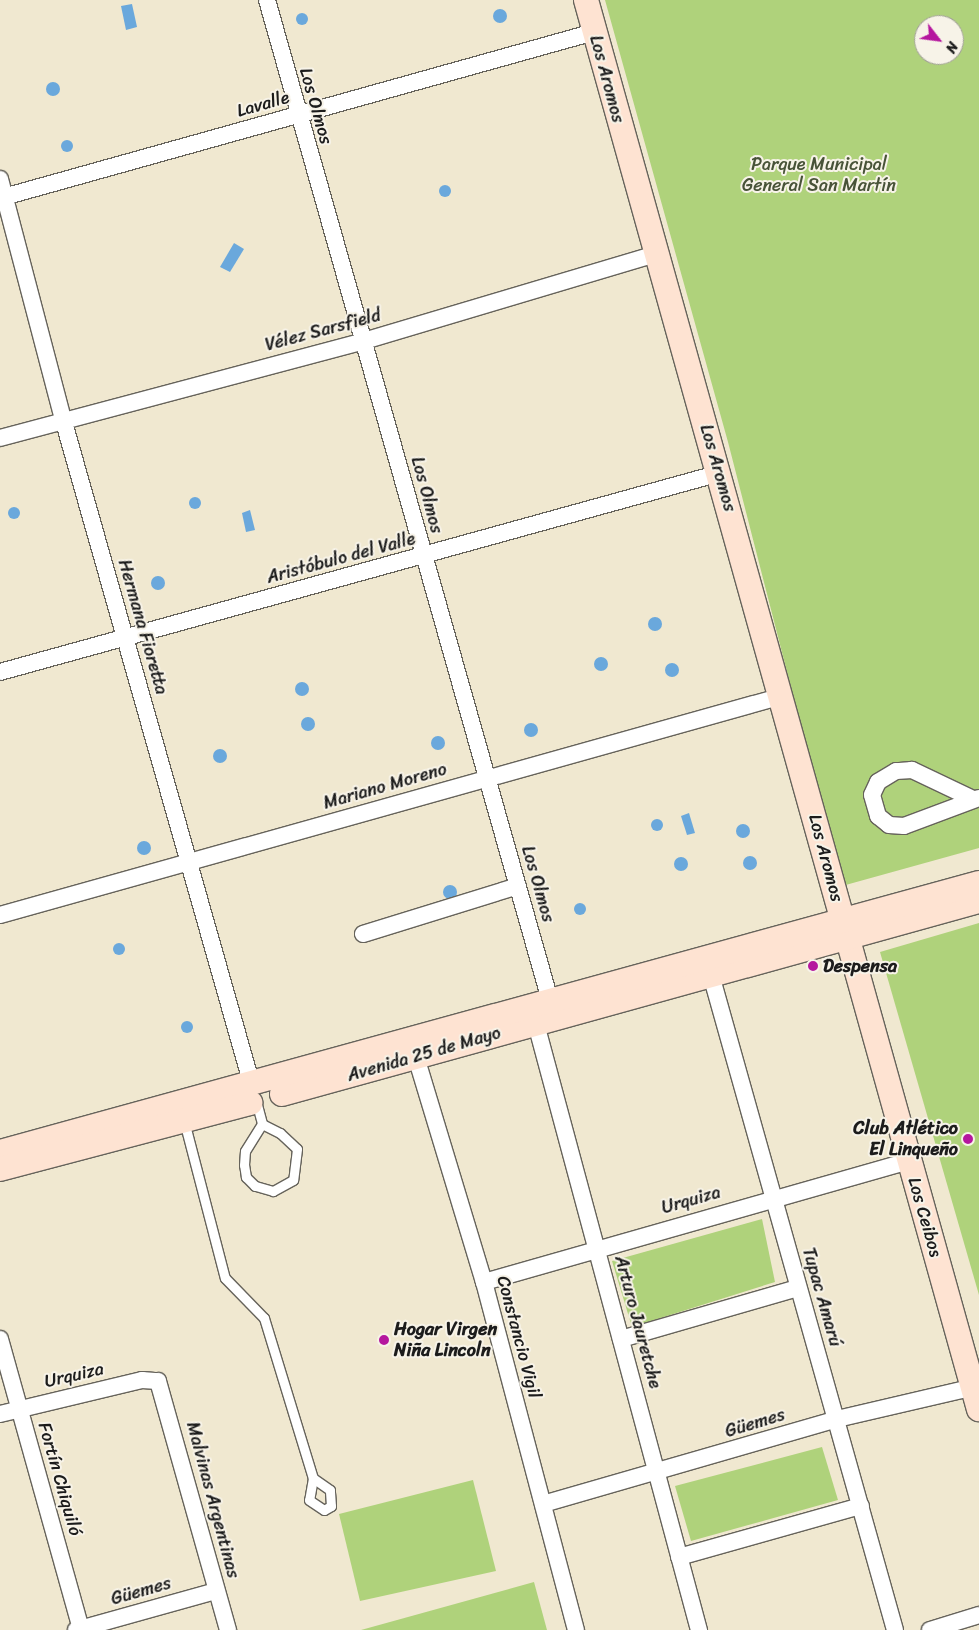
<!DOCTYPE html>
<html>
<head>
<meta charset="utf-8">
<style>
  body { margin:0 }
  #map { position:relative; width:979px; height:1630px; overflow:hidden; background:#f0e8d0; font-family:Sriracha,sans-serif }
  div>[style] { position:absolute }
  .green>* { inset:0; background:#afd27b }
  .water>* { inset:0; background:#6aa8dc }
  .round { border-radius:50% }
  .roads { filter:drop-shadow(1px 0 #66635b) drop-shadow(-1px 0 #66635b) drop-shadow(0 1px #66635b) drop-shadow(0 -1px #66635b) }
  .lane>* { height:9px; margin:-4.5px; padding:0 4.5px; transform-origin:4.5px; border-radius:4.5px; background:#fff }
  .street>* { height:16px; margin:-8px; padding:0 8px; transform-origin:8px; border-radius:8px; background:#fff }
  .secondary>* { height:24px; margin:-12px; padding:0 12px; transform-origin:12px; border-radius:12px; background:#fee3d2 }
  .dots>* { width:14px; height:14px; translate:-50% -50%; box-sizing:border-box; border:2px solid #f7f3e8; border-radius:50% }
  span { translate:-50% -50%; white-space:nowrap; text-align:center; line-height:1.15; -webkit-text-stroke:4px #f7f3e8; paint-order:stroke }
  .street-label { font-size:18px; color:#1c1c1c }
  .park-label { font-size:18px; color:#485338 }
  .poi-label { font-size:18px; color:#1c1c1c; font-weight:700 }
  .left { translate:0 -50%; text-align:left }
  .right { translate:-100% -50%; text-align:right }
  .north { position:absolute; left:914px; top:15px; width:50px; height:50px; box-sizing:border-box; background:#f7f3e8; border:1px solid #9f9d96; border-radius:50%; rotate:120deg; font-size:14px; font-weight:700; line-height:20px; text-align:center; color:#1c1c1c }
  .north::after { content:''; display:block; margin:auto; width:18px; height:22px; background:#b5179e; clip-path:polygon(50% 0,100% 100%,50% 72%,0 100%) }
</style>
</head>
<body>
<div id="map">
  <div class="green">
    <div style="clip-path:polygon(evenodd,605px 0,979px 0,979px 848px,842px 886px,728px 442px,605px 0,924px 25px,954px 25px,954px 55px,924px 55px,924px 25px)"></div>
    <div style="clip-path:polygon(979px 923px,979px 1295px,880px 952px)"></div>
    <div style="clip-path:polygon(762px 1219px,775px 1282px,632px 1327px,612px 1261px)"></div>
    <div style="clip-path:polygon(822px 1447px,838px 1500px,691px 1541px,675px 1486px)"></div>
    <div style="clip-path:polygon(473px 1480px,496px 1571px,360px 1601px,339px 1514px)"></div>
    <div style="clip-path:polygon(534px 1582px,547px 1630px,361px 1630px)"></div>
  </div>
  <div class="water">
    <div style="clip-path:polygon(132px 4px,137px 27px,126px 30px,121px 6px)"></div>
    <div class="round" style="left:493px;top:9px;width:14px;height:14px"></div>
    <div class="round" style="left:296px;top:13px;width:12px;height:12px"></div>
    <div class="round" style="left:46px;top:82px;width:14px;height:14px"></div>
    <div class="round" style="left:61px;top:140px;width:12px;height:12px"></div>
    <div class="round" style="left:439px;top:185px;width:12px;height:12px"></div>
    <div style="clip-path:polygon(234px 243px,244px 249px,230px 272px,220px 267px)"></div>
    <div class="round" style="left:189px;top:497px;width:12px;height:12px"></div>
    <div class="round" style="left:8px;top:507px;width:12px;height:12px"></div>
    <div style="clip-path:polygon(250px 510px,255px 530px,246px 532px,242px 513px)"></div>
    <div class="round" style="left:151px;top:576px;width:14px;height:14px"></div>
    <div class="round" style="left:648px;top:617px;width:14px;height:14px"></div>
    <div class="round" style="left:594px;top:657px;width:14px;height:14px"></div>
    <div class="round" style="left:665px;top:663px;width:14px;height:14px"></div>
    <div class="round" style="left:295px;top:682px;width:14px;height:14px"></div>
    <div class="round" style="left:301px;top:717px;width:14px;height:14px"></div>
    <div class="round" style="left:524px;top:723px;width:14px;height:14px"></div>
    <div class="round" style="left:431px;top:736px;width:14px;height:14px"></div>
    <div class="round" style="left:213px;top:749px;width:14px;height:14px"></div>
    <div style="clip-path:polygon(689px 813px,695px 833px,687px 835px,681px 816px)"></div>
    <div class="round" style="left:651px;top:819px;width:12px;height:12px"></div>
    <div class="round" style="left:736px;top:824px;width:14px;height:14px"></div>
    <div class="round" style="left:137px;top:841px;width:14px;height:14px"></div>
    <div class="round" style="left:743px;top:856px;width:14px;height:14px"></div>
    <div class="round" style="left:674px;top:857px;width:14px;height:14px"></div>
    <div class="round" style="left:443px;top:885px;width:14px;height:14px"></div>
    <div class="round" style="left:574px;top:903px;width:12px;height:12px"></div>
    <div class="round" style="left:113px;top:943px;width:12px;height:12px"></div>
    <div class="round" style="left:181px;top:1021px;width:12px;height:12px"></div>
  </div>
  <div class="roads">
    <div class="lane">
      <div style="left:256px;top:1101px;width:24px;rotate:75deg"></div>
      <div style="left:262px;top:1124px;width:20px;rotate:27deg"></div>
      <div style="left:280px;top:1133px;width:23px;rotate:43deg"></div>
      <div style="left:297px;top:1149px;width:31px;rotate:97deg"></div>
      <div style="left:293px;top:1180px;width:23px;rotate:151deg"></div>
      <div style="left:273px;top:1191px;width:19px;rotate:-164deg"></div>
      <div style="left:255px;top:1186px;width:13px;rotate:-135deg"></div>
      <div style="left:246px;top:1177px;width:12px;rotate:-99deg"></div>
      <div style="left:244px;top:1165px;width:14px;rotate:-86deg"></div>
      <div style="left:245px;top:1151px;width:32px;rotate:-58deg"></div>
      <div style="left:184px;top:1121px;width:162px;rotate:75.4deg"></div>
      <div style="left:225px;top:1278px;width:56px;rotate:45.7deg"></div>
      <div style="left:264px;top:1318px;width:167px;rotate:73deg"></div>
      <div style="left:313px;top:1478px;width:22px;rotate:100deg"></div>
      <div style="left:309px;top:1500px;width:18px;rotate:34deg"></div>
      <div style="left:324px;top:1510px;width:8px;rotate:-30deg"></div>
      <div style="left:331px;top:1506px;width:16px;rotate:-94deg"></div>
      <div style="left:330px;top:1490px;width:21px;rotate:-145deg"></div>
    </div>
    <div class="street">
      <div style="left:267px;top:0;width:1039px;rotate:74.2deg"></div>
      <div style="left:0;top:179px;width:248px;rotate:75.3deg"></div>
      <div style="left:63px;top:419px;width:692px;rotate:74.16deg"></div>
      <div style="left:0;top:198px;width:617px;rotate:-15.61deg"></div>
      <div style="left:0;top:438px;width:377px;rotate:-14.9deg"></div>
      <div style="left:364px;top:341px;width:304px;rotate:-16.6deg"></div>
      <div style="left:0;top:672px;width:747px;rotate:-15.45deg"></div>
      <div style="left:973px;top:799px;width:68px;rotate:-154.6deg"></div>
      <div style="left:912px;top:770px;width:16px;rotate:176deg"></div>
      <div style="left:896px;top:771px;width:21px;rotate:149deg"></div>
      <div style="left:878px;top:782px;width:14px;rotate:115deg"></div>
      <div style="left:872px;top:795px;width:22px;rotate:74deg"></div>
      <div style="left:878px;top:816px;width:14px;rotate:39deg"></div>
      <div style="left:889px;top:825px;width:15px;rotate:4deg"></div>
      <div style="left:904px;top:826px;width:80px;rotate:-20.5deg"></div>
      <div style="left:0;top:915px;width:812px;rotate:-15.64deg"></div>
      <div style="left:363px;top:934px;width:162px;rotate:-17.2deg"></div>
      <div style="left:711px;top:975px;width:680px;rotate:74.31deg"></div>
      <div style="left:536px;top:1024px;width:628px;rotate:74.95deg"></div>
      <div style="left:416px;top:1057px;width:235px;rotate:73.2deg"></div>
      <div style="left:484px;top:1282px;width:360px;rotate:75.2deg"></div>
      <div style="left:484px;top:1282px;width:442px;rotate:-15.9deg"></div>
      <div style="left:0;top:1339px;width:302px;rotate:74.4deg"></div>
      <div style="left:621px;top:1339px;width:184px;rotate:-16.1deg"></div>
      <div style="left:0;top:1414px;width:146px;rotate:-13.5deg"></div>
      <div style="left:142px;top:1380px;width:16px;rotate:4deg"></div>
      <div style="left:158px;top:1381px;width:259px;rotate:74.3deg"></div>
      <div style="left:543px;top:1504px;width:306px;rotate:-16.1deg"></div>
      <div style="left:837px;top:1419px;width:146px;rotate:-13.1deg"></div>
      <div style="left:679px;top:1557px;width:189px;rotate:-15.7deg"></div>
      <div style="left:76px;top:1630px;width:145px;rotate:-15.6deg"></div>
      <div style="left:930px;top:1630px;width:51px;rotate:-17deg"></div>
    </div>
    <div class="secondary">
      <div style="left:586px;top:0;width:1463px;rotate:74.42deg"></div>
      <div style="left:282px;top:1094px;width:723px;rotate:-15.48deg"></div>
      <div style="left:0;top:1152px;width:1015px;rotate:-15.36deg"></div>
      <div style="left:0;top:1169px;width:259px;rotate:-14.8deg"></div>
    </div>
  </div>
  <div class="dots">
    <div style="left:813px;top:966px;background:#b5179e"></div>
    <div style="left:968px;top:1139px;background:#b5179e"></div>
    <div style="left:384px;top:1340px;background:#b5179e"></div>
  </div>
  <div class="street-label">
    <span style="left:607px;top:79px;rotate:75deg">Los Aromos</span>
    <span style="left:263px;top:104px;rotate:-16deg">Lavalle</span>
    <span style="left:316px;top:106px;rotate:74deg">Los Olmos</span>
    <span style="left:323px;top:330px;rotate:-15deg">Vélez Sarsfield</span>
    <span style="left:718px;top:468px;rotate:74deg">Los Aromos</span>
    <span style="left:427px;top:495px;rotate:75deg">Los Olmos</span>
    <span style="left:341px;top:558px;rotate:-15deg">Aristóbulo del Valle</span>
    <span style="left:143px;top:627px;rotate:74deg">Hermana Fioretta</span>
    <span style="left:385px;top:786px;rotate:-16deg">Mariano Moreno</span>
    <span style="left:826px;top:858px;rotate:75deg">Los Aromos</span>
    <span style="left:538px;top:884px;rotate:74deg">Los Olmos</span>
    <span style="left:424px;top:1054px;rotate:-16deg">Avenida 25 de Mayo</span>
    <span style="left:691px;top:1200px;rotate:-16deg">Urquiza</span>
    <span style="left:925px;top:1217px;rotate:74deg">Los Ceibos</span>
    <span style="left:822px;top:1297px;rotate:74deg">Tupac Amarú</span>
    <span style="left:638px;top:1322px;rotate:75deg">Arturo Jauretche</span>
    <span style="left:519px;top:1337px;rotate:75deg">Constancio Vigil</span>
    <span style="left:74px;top:1375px;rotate:-13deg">Urquiza</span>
    <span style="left:755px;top:1423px;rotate:-17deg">Güemes</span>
    <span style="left:60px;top:1479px;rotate:74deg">Fortín Chiquiló</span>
    <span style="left:213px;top:1500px;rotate:75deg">Malvinas Argentinas</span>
    <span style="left:141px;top:1591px;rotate:-16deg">Güemes</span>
  </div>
  <div class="park-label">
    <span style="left:819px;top:175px">Parque Municipal<br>General San Martín</span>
  </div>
  <div class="poi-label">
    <span class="left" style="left:823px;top:966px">Despensa</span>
    <span class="right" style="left:958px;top:1139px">Club Atlético<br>El Linqueño</span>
    <span class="left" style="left:394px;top:1340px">Hogar Virgen<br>Niña Lincoln</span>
  </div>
  <div class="north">N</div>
</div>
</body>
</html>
